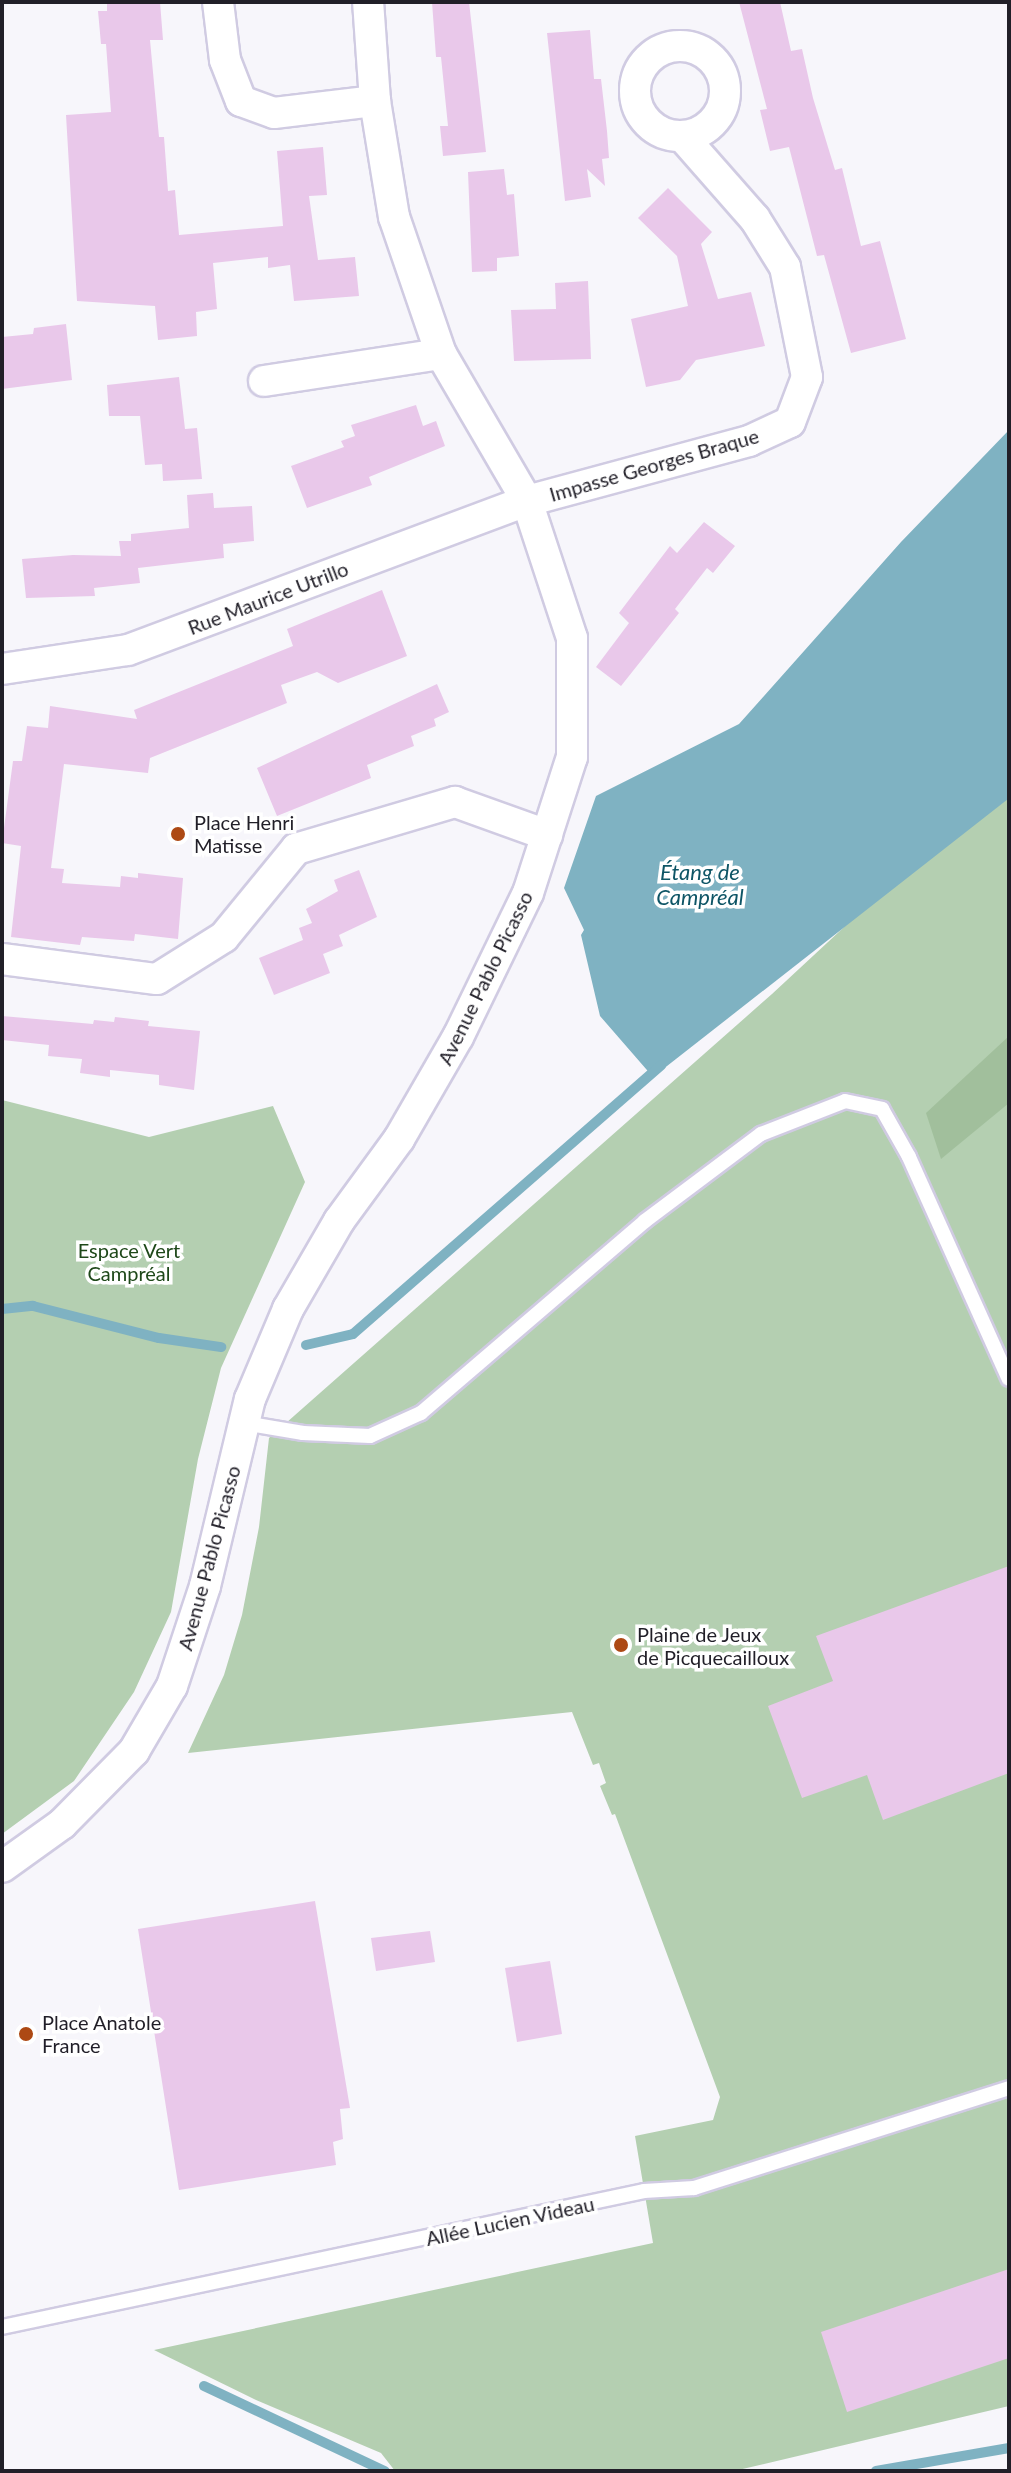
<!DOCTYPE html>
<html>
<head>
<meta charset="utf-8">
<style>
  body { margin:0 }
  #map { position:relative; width:1011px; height:2473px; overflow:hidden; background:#f7f6fb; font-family:Lato,sans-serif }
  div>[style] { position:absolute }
  .green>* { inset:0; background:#b4cfb1 }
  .forest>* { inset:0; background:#a1bf9c }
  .water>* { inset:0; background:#7fb2c2 }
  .stream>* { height:10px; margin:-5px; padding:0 5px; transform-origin:5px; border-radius:5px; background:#7fb2c2 }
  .building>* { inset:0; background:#e9c8ea }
  .roads { filter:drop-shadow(2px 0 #d0cbe2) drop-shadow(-2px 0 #d0cbe2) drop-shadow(0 2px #d0cbe2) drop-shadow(0 -2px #d0cbe2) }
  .service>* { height:14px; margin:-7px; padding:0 7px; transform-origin:7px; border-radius:7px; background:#fff }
  .minor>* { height:30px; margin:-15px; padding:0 15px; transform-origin:15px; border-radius:15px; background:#fff }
  .minor>.ring { margin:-15px; padding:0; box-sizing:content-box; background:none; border:30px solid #fff; border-radius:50% }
  .dots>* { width:22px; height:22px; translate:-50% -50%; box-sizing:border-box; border:4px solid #fff; border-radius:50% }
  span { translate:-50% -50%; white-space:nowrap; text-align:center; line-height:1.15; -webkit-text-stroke:7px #fff; paint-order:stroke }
  .street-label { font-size:20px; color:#211f28 }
  .poi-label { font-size:20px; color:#211f28 }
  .left { translate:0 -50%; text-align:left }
  .park-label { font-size:20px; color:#1e4819 }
  .water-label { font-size:22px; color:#0e5566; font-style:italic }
  .frame { position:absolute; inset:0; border:4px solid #211f28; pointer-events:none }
</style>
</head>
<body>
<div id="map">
  <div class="green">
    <div style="clip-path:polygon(1009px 774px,1009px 2406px,734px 2471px,395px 2471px,381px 2453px,256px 2400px,154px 2350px,653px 2243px,635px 2136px,713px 2120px,720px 2097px,615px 1814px,612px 1815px,600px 1786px,606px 1783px,599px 1763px,593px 1765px,572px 1712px,188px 1753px,224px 1675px,242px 1615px,259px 1527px,269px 1438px,772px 994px)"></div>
    <div style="clip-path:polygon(2px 1100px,149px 1137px,273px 1106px,305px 1182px,221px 1368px,198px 1459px,171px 1612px,134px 1692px,74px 1781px,2px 1834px)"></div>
  </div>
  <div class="forest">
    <div style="clip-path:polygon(1009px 1036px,1009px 1103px,941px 1159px,926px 1113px)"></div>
  </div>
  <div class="water">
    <div style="clip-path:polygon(1009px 430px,1008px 799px,653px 1077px,600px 1016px,581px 935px,584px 930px,564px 888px,596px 796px,739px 724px,901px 542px)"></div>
  </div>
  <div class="stream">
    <div style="left:2px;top:1309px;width:31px;rotate:-6deg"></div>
    <div style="left:33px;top:1306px;width:130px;rotate:14.3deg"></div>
    <div style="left:159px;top:1338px;width:63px;rotate:8.3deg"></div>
    <div style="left:306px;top:1345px;width:48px;rotate:-13.2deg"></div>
    <div style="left:353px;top:1334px;width:409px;rotate:-41.1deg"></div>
    <div style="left:204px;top:2386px;width:200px;rotate:25.2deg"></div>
    <div style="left:876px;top:2471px;width:135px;rotate:-9.8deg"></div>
  </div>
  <div class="building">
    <div style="clip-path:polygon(107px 2px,160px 2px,163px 40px,150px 40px,159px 137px,164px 137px,168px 191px,175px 190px,179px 235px,283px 226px,277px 151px,323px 147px,327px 195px,309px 196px,318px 260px,355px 257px,359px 296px,294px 301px,290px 265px,268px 268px,268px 257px,213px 263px,217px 309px,196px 312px,197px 336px,158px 340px,155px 306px,77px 301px,66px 115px,111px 112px,106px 44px,101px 44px,98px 11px,107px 11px)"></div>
    <div style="clip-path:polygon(432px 2px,469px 2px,486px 152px,443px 156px,440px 126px,448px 126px,441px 57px,436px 57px)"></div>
    <div style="clip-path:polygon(739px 2px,780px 2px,791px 51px,802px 49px,813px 98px,835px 170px,842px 168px,861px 246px,880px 241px,906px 339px,851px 353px,824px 255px,817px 256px,789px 147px,770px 151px,760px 110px,767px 109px)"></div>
    <div style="clip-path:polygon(590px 30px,594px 79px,601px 79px,607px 131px,609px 158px,602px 159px,605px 186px,587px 169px,591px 197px,565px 201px,547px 33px)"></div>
    <div style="clip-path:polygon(504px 169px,507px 195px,514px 194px,519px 256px,497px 258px,497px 271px,472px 272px,468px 172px)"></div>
    <div style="clip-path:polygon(668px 188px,712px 232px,701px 244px,718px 299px,751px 292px,765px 346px,696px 360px,680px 380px,646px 387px,631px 319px,688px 306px,677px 256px,638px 218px)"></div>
    <div style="clip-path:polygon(588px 281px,591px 359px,514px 361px,511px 310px,556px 309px,555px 283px)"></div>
    <div style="clip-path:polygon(66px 324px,72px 380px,2px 389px,2px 337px,33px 334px,34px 328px)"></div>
    <div style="clip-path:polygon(179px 377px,185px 429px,197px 428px,202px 479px,163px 481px,162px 464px,145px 465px,140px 416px,109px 416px,107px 385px)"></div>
    <div style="clip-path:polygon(416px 405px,423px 426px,436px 421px,445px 446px,369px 477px,372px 485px,307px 508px,291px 466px,344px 447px,341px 441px,355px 436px,351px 425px)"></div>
    <div style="clip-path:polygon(213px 493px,214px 508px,252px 506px,254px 541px,223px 544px,224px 558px,138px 568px,140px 583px,94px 588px,95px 596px,26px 598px,22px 559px,73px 555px,121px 556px,119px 541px,131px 541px,131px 534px,189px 528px,187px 495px)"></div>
    <div style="clip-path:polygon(704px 522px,735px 546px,713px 573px,707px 568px,675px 609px,679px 613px,621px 686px,596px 667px,629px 623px,619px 613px,670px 546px,677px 553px)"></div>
    <div style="clip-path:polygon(382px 590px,407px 656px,338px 683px,317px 672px,281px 685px,287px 703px,150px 758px,148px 773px,64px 764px,51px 868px,64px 869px,62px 883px,120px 887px,121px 876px,138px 878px,138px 873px,183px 878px,178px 939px,135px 934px,134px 941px,82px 937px,80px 945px,11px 937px,21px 846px,2px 843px,13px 761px,22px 761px,27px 726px,48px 728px,50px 706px,137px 719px,134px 710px,293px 646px,287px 629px)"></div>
    <div style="clip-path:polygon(437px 684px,449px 712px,434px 719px,436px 726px,411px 736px,414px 746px,367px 765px,371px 778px,277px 816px,257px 768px)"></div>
    <div style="clip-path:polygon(359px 870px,377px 917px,339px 935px,343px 946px,323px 954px,330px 973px,274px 995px,259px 958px,303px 940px,299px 928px,312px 923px,306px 909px,338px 891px,334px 880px)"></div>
    <div style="clip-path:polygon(2px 1016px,93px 1024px,94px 1020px,114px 1022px,115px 1017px,149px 1021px,148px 1026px,200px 1031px,194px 1090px,159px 1085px,159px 1075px,110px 1070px,110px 1077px,80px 1073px,82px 1059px,48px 1056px,49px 1045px,2px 1040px)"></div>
    <div style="clip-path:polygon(1009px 1566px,1009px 1773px,883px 1820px,867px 1775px,802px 1798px,768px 1706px,833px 1681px,816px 1636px)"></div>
    <div style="clip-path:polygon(315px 1901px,350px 2108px,340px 2109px,343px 2139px,333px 2142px,336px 2165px,179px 2190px,138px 1929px)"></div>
    <div style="clip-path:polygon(430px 1931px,435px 1962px,376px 1971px,371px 1938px)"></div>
    <div style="clip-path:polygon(550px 1961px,562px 2034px,517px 2042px,505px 1968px)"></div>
    <div style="clip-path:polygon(1009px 2269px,1009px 2358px,847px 2412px,821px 2332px)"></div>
  </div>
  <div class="roads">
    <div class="service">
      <div style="left:244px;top:1423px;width:60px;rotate:9.6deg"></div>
      <div style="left:303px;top:1433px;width:67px;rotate:2.6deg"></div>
      <div style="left:370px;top:1436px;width:56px;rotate:-24.3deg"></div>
      <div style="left:421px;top:1413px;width:295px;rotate:-40.6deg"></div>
      <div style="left:645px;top:1221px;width:145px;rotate:-36.9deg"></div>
      <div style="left:761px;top:1134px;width:90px;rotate:-21.4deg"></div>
      <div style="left:845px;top:1101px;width:38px;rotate:12deg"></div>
      <div style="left:882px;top:1109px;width:55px;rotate:60.6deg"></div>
      <div style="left:909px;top:1157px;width:243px;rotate:65.8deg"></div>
      <div style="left:2px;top:2327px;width:656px;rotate:-11.96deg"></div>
      <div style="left:644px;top:2191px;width:50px;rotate:-3.4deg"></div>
      <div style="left:694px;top:2188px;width:330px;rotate:-17.6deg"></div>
    </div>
    <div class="minor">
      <div style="left:218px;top:2px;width:58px;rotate:83.1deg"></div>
      <div style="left:225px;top:60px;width:44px;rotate:68.7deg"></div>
      <div style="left:241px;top:101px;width:35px;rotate:20deg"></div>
      <div style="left:274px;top:113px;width:102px;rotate:-6.8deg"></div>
      <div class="ring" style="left:635px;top:46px;width:60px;height:60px"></div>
      <div style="left:264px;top:381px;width:179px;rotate:-8.7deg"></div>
      <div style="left:2px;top:669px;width:127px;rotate:-8.6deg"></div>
      <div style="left:128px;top:650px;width:426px;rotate:-20.5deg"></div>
      <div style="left:527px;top:501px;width:230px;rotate:-15.1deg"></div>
      <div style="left:749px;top:441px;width:45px;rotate:-24.9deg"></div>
      <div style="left:790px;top:422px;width:48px;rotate:-69.3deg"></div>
      <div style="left:807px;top:377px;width:112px;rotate:-101.3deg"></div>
      <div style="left:785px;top:267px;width:57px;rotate:-122deg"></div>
      <div style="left:755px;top:219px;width:109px;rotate:-131.3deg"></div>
      <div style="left:2px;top:959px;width:156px;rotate:7.4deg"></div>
      <div style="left:157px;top:979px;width:79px;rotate:-32.1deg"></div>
      <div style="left:224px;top:937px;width:114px;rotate:-50.7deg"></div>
      <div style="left:296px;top:849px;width:166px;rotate:-16.5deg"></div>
      <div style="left:455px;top:802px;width:98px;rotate:19.7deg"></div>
      <div style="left:2px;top:1867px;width:74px;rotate:-35.6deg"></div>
      <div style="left:62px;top:1824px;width:103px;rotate:-45.4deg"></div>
      <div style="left:134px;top:1751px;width:75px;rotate:-59.7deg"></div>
      <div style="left:172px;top:1686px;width:105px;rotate:-71.7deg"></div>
      <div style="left:205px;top:1586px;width:192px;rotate:-76.5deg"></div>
      <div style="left:250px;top:1399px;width:98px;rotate:-67.1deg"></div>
      <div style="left:288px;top:1309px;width:102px;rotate:-59.9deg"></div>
      <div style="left:339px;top:1221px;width:102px;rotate:-53.8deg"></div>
      <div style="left:399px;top:1139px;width:118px;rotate:-60deg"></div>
      <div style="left:458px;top:1037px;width:160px;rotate:-64.1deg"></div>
      <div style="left:528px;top:893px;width:143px;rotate:-72.1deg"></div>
      <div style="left:572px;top:757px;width:119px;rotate:-90deg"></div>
      <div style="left:572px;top:638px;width:144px;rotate:-108.2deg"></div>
      <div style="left:527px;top:501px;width:170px;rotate:-120.3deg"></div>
      <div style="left:441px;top:354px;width:145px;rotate:-108.9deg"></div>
      <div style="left:394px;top:217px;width:118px;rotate:-99.3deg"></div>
      <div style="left:375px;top:101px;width:99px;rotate:-94deg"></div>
    </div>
  </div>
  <div class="dots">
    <div style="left:178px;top:834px;background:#ad4914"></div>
    <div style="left:621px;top:1645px;background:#ad4914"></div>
    <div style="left:26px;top:2034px;background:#ad4914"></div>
  </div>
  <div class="street-label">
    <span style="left:654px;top:465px;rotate:-16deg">Impasse Georges Braque</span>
    <span style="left:268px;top:598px;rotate:-21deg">Rue Maurice Utrillo</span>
    <span style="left:485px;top:978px;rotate:-64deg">Avenue Pablo Picasso</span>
    <span style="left:209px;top:1558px;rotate:-75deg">Avenue Pablo Picasso</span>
    <span style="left:510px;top:2221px;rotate:-12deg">Allée Lucien Videau</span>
  </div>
  <div class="poi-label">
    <span class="left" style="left:194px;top:834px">Place Henri<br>Matisse</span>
    <span class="left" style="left:637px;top:1646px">Plaine de Jeux<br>de Picquecailloux</span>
    <span class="left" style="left:42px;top:2034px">Place Anatole<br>France</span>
  </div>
  <div class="park-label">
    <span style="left:129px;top:1262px">Espace Vert<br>Campréal</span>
  </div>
  <div class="water-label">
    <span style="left:700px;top:884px">Étang de<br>Campréal</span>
  </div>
  <div class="frame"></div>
</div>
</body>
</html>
